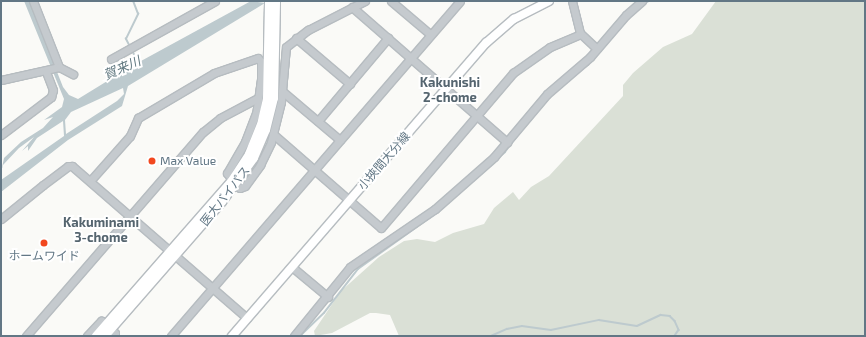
<!DOCTYPE html>
<html>
<head>
<meta charset="utf-8">
<style>
  body { margin:0 }
  #map { position:relative; width:866px; height:337px; overflow:hidden; background:#fafaf7; font-family:"Exo 2","Noto Sans JP",sans-serif }
  div>[style] { position:absolute }
  .green>* { inset:0; background:#dae0d6 }
  .water>* { inset:0; background:#bdcace }
  .stream>* { height:1.5px; margin:-0.75px; padding:0 0.75px; transform-origin:0.75px; border-radius:0.75px; background:#bdcace }
  .roads { filter:drop-shadow(1px 0 #b6bcc0) drop-shadow(-1px 0 #b6bcc0) drop-shadow(0 1px #b6bcc0) drop-shadow(0 -1px #b6bcc0) }
  .minor>* { height:7px; margin:-3.5px; padding:0 3.5px; transform-origin:3.5px; border-radius:3.5px; background:#c5cace }
  .major>* { height:8px; margin:-4px; padding:0 4px; transform-origin:4px; border-radius:4px; background:#fff }
  .dots>* { width:11px; height:11px; translate:-50% -50%; box-sizing:border-box; border:2px solid #fff; border-radius:50% }
  span { translate:-50% -50%; white-space:nowrap; text-align:center; line-height:1.15; -webkit-text-stroke:4px #fff; paint-order:stroke }
  .poi-label { font-size:12px; color:#627785 }
  .left { translate:0 -50%; text-align:left }
  .street-label { font-size:12px; color:#627785 }
  .water-label { font-size:13px; color:#5e767e; font-style:italic }
  .neighbourhood-label { font-size:13px; color:#55656f; font-weight:700 }
  .frame { position:absolute; inset:0; border:2px solid #627785; pointer-events:none }
</style>
</head>
<body>
<div id="map">
  <div class="green">
    <div style="clip-path:polygon(716px 1px,865px 1px,865px 336px,399px 336px,390px 315px,376px 313px,370px 313px,332px 333px,315px 336px,314px 331px,341px 291px,379px 257px,404px 241px,417px 239px,435px 242px,453px 233px,484px 224px,494px 208px,513px 192px,519px 200px,531px 187px,549px 176px,623px 96px,623px 85px,633px 73px,663px 47px,692px 34px)"></div>
  </div>
  <div class="water">
    <div style="clip-path:polygon(evenodd,24px 1px,29px 1px,63px 87px,69px 95px,78px 99px,135px 64px,137px 58px,141px 61px,251px 1px,265px 3px,128px 86px,122px 106px,68px 140px,1px 192px,1px 180px,64px 136px,63px 121px,37px 138px,28px 151px,28px 146px,22px 151px,34px 137px,19px 148px,3px 165px,1px 172px,4px 158px,21px 142px,43px 128px,53px 117px,44px 120px,62px 107px,64px 99px,24px 1px,123px 88px,124px 94px,117px 101px,66px 134px,65px 120px,71px 112px,123px 88px)"></div>
  </div>
  <div class="stream">
    <div style="left:640px;top:7px;width:11px;rotate:-34deg"></div>
    <div style="left:130px;top:47px;width:9px;rotate:-117deg"></div>
    <div style="left:126px;top:39px;width:28px;rotate:-64deg"></div>
    <div style="left:138px;top:14px;width:14px;rotate:-111deg"></div>
    <div style="left:132px;top:50px;width:10px;rotate:61deg"></div>
    <div style="left:577px;top:73px;width:14px;rotate:-36deg"></div>
    <div style="left:588px;top:65px;width:65px;rotate:-49.4deg"></div>
    <div style="left:485px;top:169px;width:26px;rotate:-40deg"></div>
    <div style="left:505px;top:152px;width:36px;rotate:-53deg"></div>
    <div style="left:300px;top:336px;width:33px;rotate:-44deg"></div>
    <div style="left:324px;top:313px;width:56px;rotate:-52.3deg"></div>
    <div style="left:358px;top:269px;width:95px;rotate:-35.5deg"></div>
    <div style="left:435px;top:214px;width:30px;rotate:-42deg"></div>
    <div style="left:491px;top:336px;width:17px;rotate:-24deg"></div>
    <div style="left:507px;top:329px;width:15px;rotate:-11deg"></div>
    <div style="left:522px;top:326px;width:29px;rotate:8deg"></div>
    <div style="left:551px;top:330px;width:49px;rotate:-11.8deg"></div>
    <div style="left:599px;top:320px;width:38px;rotate:9deg"></div>
    <div style="left:637px;top:326px;width:26px;rotate:-25deg"></div>
    <div style="left:661px;top:315px;width:9px;rotate:6deg"></div>
    <div style="left:670px;top:316px;width:7px;rotate:45deg"></div>
    <div style="left:675px;top:321px;width:10px;rotate:66deg"></div>
    <div style="left:679px;top:330px;width:7px;rotate:124deg"></div>
  </div>
  <div class="roads">
    <div class="minor">
      <div style="left:33px;top:1px;width:71px;rotate:68.5deg"></div>
      <div style="left:391px;top:1px;width:52px;rotate:40.4deg"></div>
      <div style="left:572px;top:1px;width:33px;rotate:76deg"></div>
      <div style="left:580px;top:33px;width:23px;rotate:43deg"></div>
      <div style="left:352px;top:7px;width:206px;rotate:41.1deg"></div>
      <div style="left:296px;top:38px;width:71px;rotate:40.4deg"></div>
      <div style="left:111px;top:59px;width:119px;rotate:-29.1deg"></div>
      <div style="left:1px;top:80px;width:59px;rotate:-12.6deg"></div>
      <div style="left:59px;top:67px;width:16px;rotate:27deg"></div>
      <div style="left:282px;top:91px;width:76px;rotate:40.2deg"></div>
      <div style="left:318px;top:121px;width:109px;rotate:-49.9deg"></div>
      <div style="left:273px;top:134px;width:143px;rotate:41deg"></div>
      <div style="left:381px;top:228px;width:204px;rotate:-49.6deg"></div>
      <div style="left:513px;top:73px;width:45px;rotate:-35.1deg"></div>
      <div style="left:550px;top:47px;width:33px;rotate:-23deg"></div>
      <div style="left:1px;top:135px;width:63px;rotate:-37.2deg"></div>
      <div style="left:51px;top:97px;width:7px;rotate:-74deg"></div>
      <div style="left:53px;top:90px;width:19px;rotate:-111deg"></div>
      <div style="left:90px;top:181px;width:60px;rotate:-48.4deg"></div>
      <div style="left:130px;top:136px;width:20px;rotate:-66deg"></div>
      <div style="left:138px;top:118px;width:88px;rotate:-30.6deg"></div>
      <div style="left:214px;top:73px;width:46px;rotate:-18.8deg"></div>
      <div style="left:258px;top:58px;width:5px;rotate:53deg"></div>
      <div style="left:261px;top:62px;width:17px;rotate:90deg"></div>
      <div style="left:261px;top:79px;width:34px;rotate:98deg"></div>
      <div style="left:256px;top:113px;width:31px;rotate:111deg"></div>
      <div style="left:245px;top:142px;width:36px;rotate:120deg"></div>
      <div style="left:227px;top:173px;width:9px;rotate:54deg"></div>
      <div style="left:236px;top:186px;width:4px;rotate:27deg"></div>
      <div style="left:240px;top:188px;width:5px;rotate:-22deg"></div>
      <div style="left:245px;top:186px;width:26px;rotate:-54deg"></div>
      <div style="left:260px;top:165px;width:25px;rotate:-64deg"></div>
      <div style="left:271px;top:142px;width:41px;rotate:-76deg"></div>
      <div style="left:281px;top:102px;width:55px;rotate:-84.8deg"></div>
      <div style="left:286px;top:47px;width:28px;rotate:-38deg"></div>
      <div style="left:308px;top:30px;width:64px;rotate:-27deg"></div>
      <div style="left:1px;top:219px;width:54px;rotate:-39deg"></div>
      <div style="left:43px;top:185px;width:31px;rotate:-37deg"></div>
      <div style="left:68px;top:166px;width:4px"></div>
      <div style="left:72px;top:166px;width:232px;rotate:41deg"></div>
      <div style="left:292px;top:267px;width:47px;rotate:39.8deg"></div>
      <div style="left:26px;top:336px;width:270px;rotate:-49.1deg"></div>
      <div style="left:203px;top:132px;width:22px;rotate:-39deg"></div>
      <div style="left:220px;top:118px;width:43px;rotate:-27.8deg"></div>
      <div style="left:87px;top:336px;width:21px;rotate:-47deg"></div>
      <div style="left:101px;top:321px;width:18px;rotate:41deg"></div>
      <div style="left:115px;top:333px;width:3px;rotate:90deg"></div>
      <div style="left:171px;top:336px;width:442px;rotate:-49.2deg"></div>
      <div style="left:294px;top:336px;width:89px;rotate:-50.9deg"></div>
      <div style="left:350px;top:267px;width:103px;rotate:-34.3deg"></div>
      <div style="left:435px;top:209px;width:79px;rotate:-41.4deg"></div>
      <div style="left:494px;top:157px;width:82px;rotate:-49.9deg"></div>
      <div style="left:547px;top:94px;width:57px;rotate:-40.7deg"></div>
      <div style="left:590px;top:57px;width:55px;rotate:-49.4deg"></div>
      <div style="left:626px;top:15px;width:21px;rotate:-41deg"></div>
    </div>
    <div class="major">
      <div style="left:96px;top:336px;width:205px;rotate:-48.8deg"></div>
      <div style="left:231px;top:182px;width:33px;rotate:-57deg"></div>
      <div style="left:249px;top:154px;width:31px;rotate:-68deg"></div>
      <div style="left:261px;top:125px;width:28px;rotate:-77deg"></div>
      <div style="left:267px;top:98px;width:97px;rotate:-88.8deg"></div>
      <div style="left:105px;top:336px;width:178px;rotate:-48.9deg"></div>
      <div style="left:222px;top:202px;width:54px;rotate:-54deg"></div>
      <div style="left:254px;top:158px;width:30px;rotate:-67deg"></div>
      <div style="left:266px;top:130px;width:33px;rotate:-76deg"></div>
      <div style="left:274px;top:98px;width:97px;rotate:-88.8deg"></div>
      <div style="left:232px;top:336px;width:388px;rotate:-49.1deg"></div>
      <div style="left:486px;top:43px;width:37px;rotate:-41deg"></div>
      <div style="left:514px;top:19px;width:39px;rotate:-27deg"></div>
    </div>
  </div>
  <div class="dots">
    <div style="left:152px;top:161px;background:#f2481f"></div>
    <div style="left:44px;top:243px;background:#f2481f"></div>
  </div>
  <div class="poi-label">
    <span class="left" style="left:160px;top:161px">Max Value</span>
    <span style="left:44px;top:256px">ホームワイド</span>
  </div>
  <div class="street-label">
    <span style="left:384px;top:161px;rotate:-49deg">小挾間大分線</span>
    <span style="left:225px;top:196px;rotate:-52deg">医大バイパス</span>
  </div>
  <div class="water-label">
    <span style="left:122px;top:68px;rotate:-24deg">賀来川</span>
  </div>
  <div class="neighbourhood-label">
    <span style="left:450px;top:90px">Kakunishi<br>2-chome</span>
    <span style="left:101px;top:230px">Kakuminami<br>3-chome</span>
  </div>
  <div class="frame"></div>
</div>
</body>
</html>
